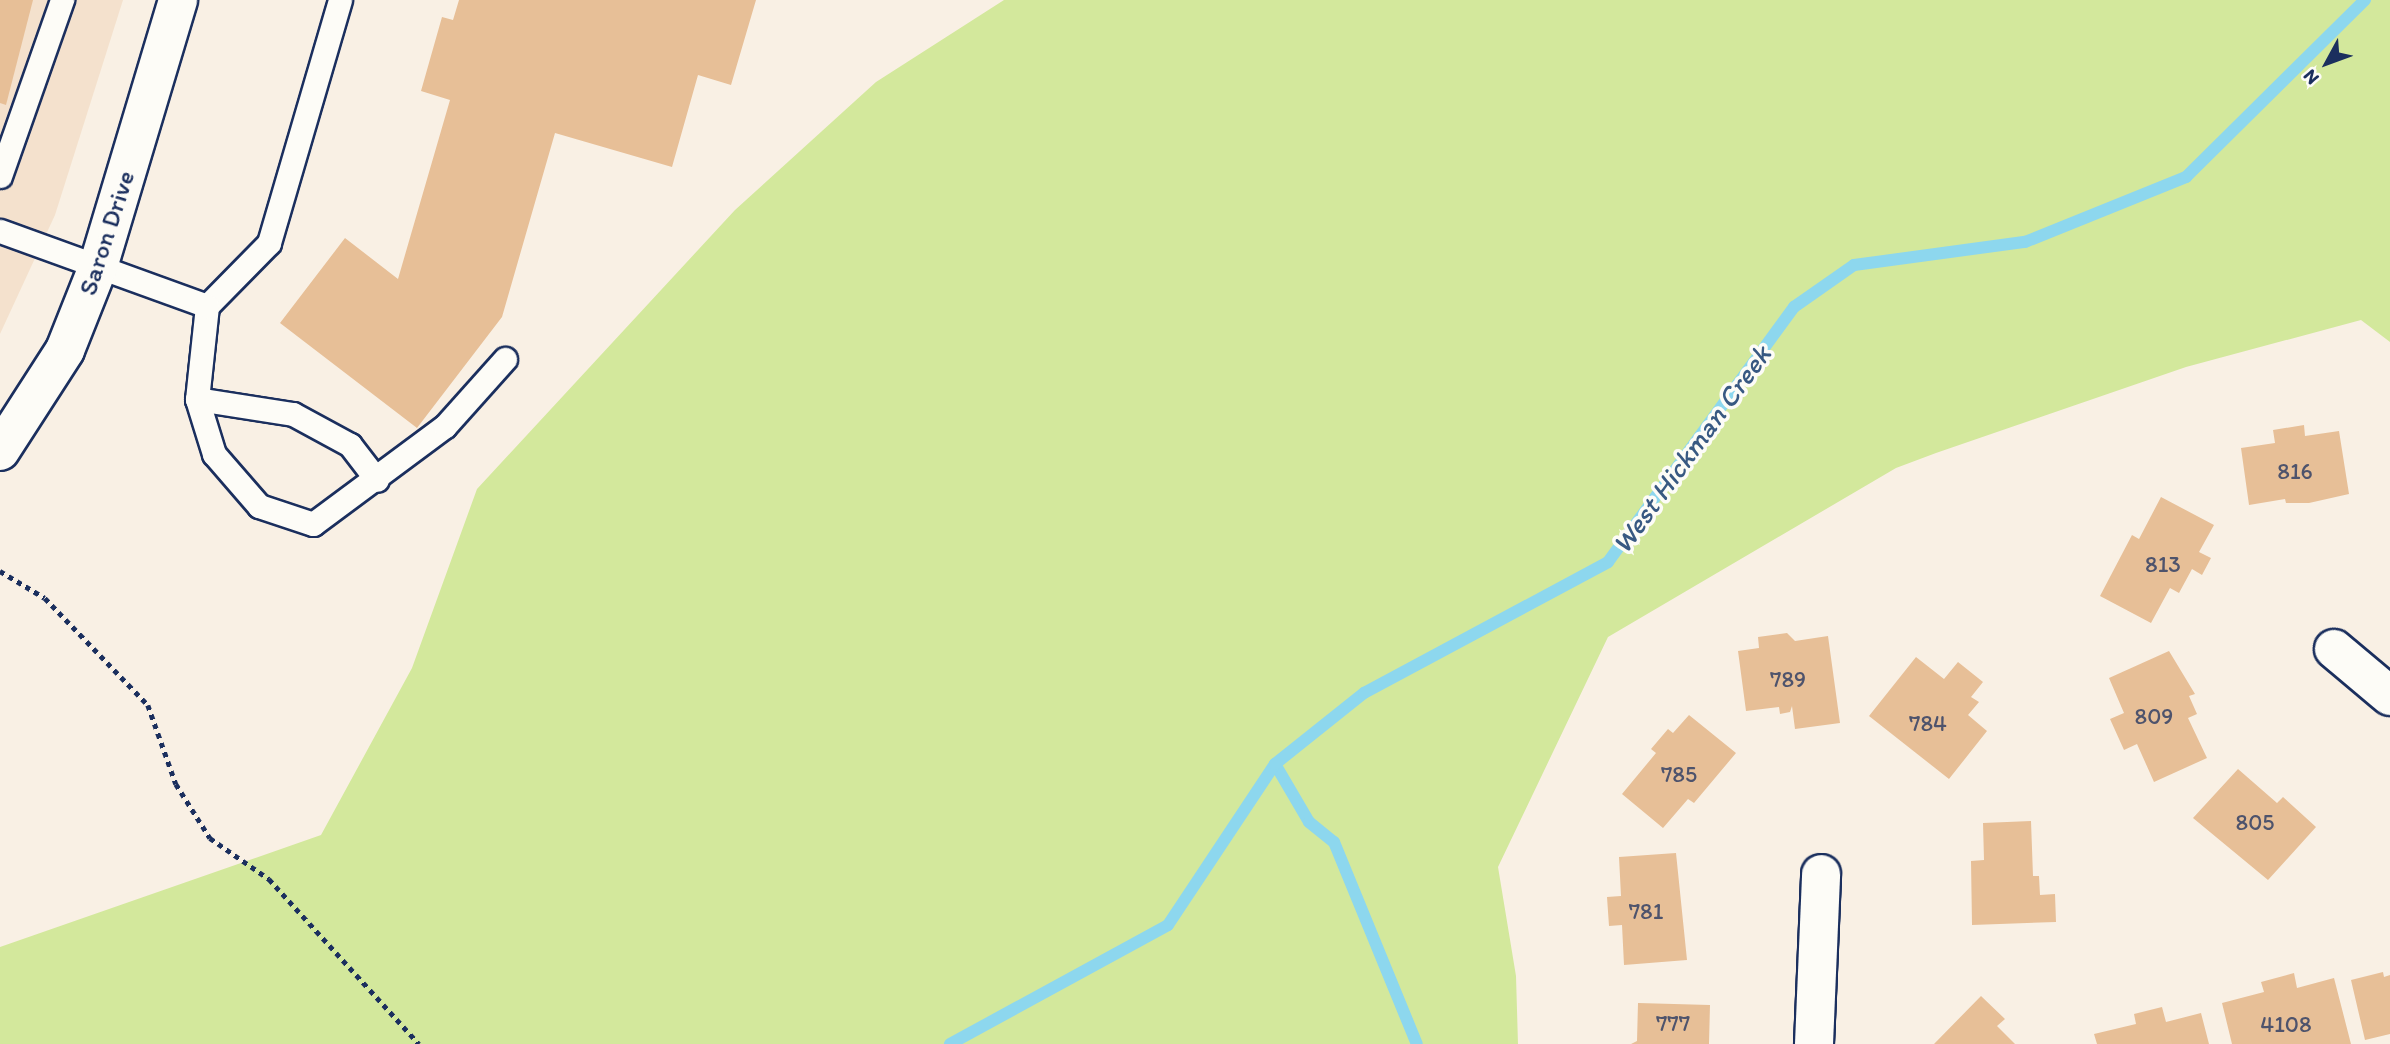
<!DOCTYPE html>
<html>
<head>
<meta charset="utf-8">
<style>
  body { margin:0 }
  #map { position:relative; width:2390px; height:1044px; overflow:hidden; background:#f9f0e4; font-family:Itim,sans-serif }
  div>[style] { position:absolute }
  .built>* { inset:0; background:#f4e1cd }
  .green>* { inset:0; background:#d3e89c }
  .stream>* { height:12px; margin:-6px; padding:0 6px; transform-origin:6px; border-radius:6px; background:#8dd7ee }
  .building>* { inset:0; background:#e7bf97 }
  .path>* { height:4.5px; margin-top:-2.25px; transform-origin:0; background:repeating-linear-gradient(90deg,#1b2f5e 0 5px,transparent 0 10px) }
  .roads { filter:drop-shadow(2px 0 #1b2f5e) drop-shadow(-2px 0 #1b2f5e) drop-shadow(0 2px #1b2f5e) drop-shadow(0 -2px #1b2f5e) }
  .lane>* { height:23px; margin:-11.5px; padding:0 11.5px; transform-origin:11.5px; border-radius:11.5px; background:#fdfcf7 }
  .street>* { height:38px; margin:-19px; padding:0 19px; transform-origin:19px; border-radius:19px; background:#fdfcf7 }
  .secondary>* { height:38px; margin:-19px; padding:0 19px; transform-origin:19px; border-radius:19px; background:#fdfcf7 }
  span { translate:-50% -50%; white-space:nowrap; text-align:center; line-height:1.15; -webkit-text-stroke:7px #fdfcf7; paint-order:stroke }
  .number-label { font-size:23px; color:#4e536c }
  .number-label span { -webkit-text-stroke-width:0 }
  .street-label { font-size:26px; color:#1b2f5e }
  .water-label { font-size:28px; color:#385982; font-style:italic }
  .north { position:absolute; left:2292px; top:28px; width:70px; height:70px; -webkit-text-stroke:5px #fdfcf7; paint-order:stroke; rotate:229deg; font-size:19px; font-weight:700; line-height:28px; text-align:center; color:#1b2f5e }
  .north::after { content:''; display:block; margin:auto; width:24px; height:32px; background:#1b2f5e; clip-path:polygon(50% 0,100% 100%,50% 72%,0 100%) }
</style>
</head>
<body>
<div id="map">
  <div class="built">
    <div style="clip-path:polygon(0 0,123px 0,55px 215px,0 334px)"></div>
  </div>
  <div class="green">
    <div style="clip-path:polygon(1004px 0,2390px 0,2390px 342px,2361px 320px,2186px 367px,1936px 453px,1896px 468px,1608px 637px,1498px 867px,1516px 976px,1518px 1044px,0 1044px,0 947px,321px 835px,412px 668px,477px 489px,735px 210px,876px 82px)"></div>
  </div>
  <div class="stream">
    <div style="left:1275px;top:764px;width:67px;rotate:59.6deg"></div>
    <div style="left:1309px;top:822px;width:32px;rotate:39deg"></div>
    <div style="left:1334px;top:842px;width:218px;rotate:67.7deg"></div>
    <div style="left:950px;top:1044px;width:248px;rotate:-28.6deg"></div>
    <div style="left:1168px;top:925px;width:193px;rotate:-56.4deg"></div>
    <div style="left:1275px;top:764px;width:114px;rotate:-38.6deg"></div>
    <div style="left:1364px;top:693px;width:277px;rotate:-28.2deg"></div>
    <div style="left:1608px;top:562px;width:316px;rotate:-53.9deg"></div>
    <div style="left:1794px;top:307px;width:73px;rotate:-35deg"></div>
    <div style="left:1854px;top:265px;width:173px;rotate:-7.7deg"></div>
    <div style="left:2025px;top:242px;width:174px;rotate:-22deg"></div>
    <div style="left:2186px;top:177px;width:252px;rotate:-44.7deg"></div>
  </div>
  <div class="building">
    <div style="clip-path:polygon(0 0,33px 0,6px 105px,0 103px)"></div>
    <div style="clip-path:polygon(459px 0,756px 0,731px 85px,698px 75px,672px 167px,555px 133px,502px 317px,417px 428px,280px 323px,345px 238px,398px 279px,450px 100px,421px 91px,442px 17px,453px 20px)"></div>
    <div style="clip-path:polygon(2304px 425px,2305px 436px,2339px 431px,2349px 494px,2309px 503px,2286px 503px,2285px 499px,2249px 505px,2241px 448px,2275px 443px,2273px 430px)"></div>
    <div style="clip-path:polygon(2161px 497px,2214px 525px,2199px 552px,2211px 558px,2202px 575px,2192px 569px,2179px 593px,2170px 588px,2151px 623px,2100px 596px,2132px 535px,2139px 539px)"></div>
    <div style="clip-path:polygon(1787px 633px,1795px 641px,1828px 636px,1840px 723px,1795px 729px,1792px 706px,1790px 712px,1780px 714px,1779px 707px,1746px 711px,1738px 651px,1759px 648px,1758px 637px)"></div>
    <div style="clip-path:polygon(2169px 651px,2195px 694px,2189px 696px,2197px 714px,2188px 718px,2207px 758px,2154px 782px,2137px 744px,2124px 750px,2110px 719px,2124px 713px,2109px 678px)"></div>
    <div style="clip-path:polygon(1916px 657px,1944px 679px,1958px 662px,1983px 682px,1971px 697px,1979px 702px,1968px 715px,1987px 731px,1949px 779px,1869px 716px)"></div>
    <div style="clip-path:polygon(1689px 715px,1736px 753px,1694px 803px,1688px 799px,1663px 828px,1622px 794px,1656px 753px,1651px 749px,1668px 729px,1673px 733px)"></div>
    <div style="clip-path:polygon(2238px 769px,2277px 803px,2283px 797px,2316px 827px,2268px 880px,2193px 818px)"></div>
    <div style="clip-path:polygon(2031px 821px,2033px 876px,2039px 876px,2040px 895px,2055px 894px,2056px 922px,1972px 925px,1971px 861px,1984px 860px,1983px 823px)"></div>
    <div style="clip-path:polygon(1676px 853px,1687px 960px,1624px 965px,1622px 925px,1609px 926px,1607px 897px,1621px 896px,1619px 857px)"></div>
    <div style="clip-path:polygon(2383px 972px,2384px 977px,2390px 975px,2390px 1034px,2365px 1040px,2351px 980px)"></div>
    <div style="clip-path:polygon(2294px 973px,2297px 988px,2334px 978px,2351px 1044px,2232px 1044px,2222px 1003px,2264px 992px,2261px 982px)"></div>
    <div style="clip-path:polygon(1981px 996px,2005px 1019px,1997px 1026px,2015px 1044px,1934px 1044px)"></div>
    <div style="clip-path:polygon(1638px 1003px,1710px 1005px,1709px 1044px,1631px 1044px,1637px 1041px)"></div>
    <div style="clip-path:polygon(2162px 1007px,2166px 1022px,2201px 1013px,2209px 1044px,2097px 1044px,2094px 1034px,2136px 1024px,2134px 1014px)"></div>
  </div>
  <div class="path">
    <div style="left:0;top:571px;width:52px;rotate:31deg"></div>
    <div style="left:45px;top:598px;width:149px;rotate:46.1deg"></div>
    <div style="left:148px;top:705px;width:84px;rotate:70.5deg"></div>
    <div style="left:176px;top:784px;width:64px;rotate:57.8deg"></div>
    <div style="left:210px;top:838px;width:72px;rotate:34.8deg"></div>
    <div style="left:269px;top:879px;width:223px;rotate:47.7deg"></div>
  </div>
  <div class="roads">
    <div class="lane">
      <div style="left:340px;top:0;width:253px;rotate:106.3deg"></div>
      <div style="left:269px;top:243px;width:88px;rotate:134.5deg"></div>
      <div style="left:207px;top:306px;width:94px;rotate:96.1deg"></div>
      <div style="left:197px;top:399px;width:58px;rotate:72.8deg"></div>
      <div style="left:214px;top:454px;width:69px;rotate:49.1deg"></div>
      <div style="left:259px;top:506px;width:57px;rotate:18.4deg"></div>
      <div style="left:313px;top:524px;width:164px;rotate:-36.6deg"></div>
      <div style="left:445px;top:426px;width:90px;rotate:-48.2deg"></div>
      <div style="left:0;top:176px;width:187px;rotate:-70.6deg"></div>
      <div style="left:0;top:231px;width:220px;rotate:19.9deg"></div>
      <div style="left:197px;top:399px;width:97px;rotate:8.9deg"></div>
      <div style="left:293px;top:414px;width:65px;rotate:28.5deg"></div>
      <div style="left:350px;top:445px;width:44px;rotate:52.4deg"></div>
    </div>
    <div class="street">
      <div style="left:2334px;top:649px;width:73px;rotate:40deg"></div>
      <div style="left:1814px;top:1044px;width:170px;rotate:-87.6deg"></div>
    </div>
    <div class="secondary">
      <div style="left:0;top:451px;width:120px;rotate:-57.2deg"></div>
      <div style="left:65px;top:350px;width:89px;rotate:-68.3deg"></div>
      <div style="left:98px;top:267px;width:279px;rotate:-73.3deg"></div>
    </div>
  </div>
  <div class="number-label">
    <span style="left:2295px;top:471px">816</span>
    <span style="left:2163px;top:564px">813</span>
    <span style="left:1788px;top:679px">789</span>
    <span style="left:2154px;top:716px">809</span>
    <span style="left:1928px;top:723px">784</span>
    <span style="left:1679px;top:774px">785</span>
    <span style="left:2255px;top:822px">805</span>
    <span style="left:1646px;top:911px">781</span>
    <span style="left:1673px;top:1023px">777</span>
    <span style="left:2286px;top:1024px">4108</span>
  </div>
  <div class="street-label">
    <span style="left:107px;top:233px;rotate:-72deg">Saron Drive</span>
  </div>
  <div class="water-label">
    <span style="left:1691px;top:449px;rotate:-54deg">West Hickman Creek</span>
  </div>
  <div class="north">N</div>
</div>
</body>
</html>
